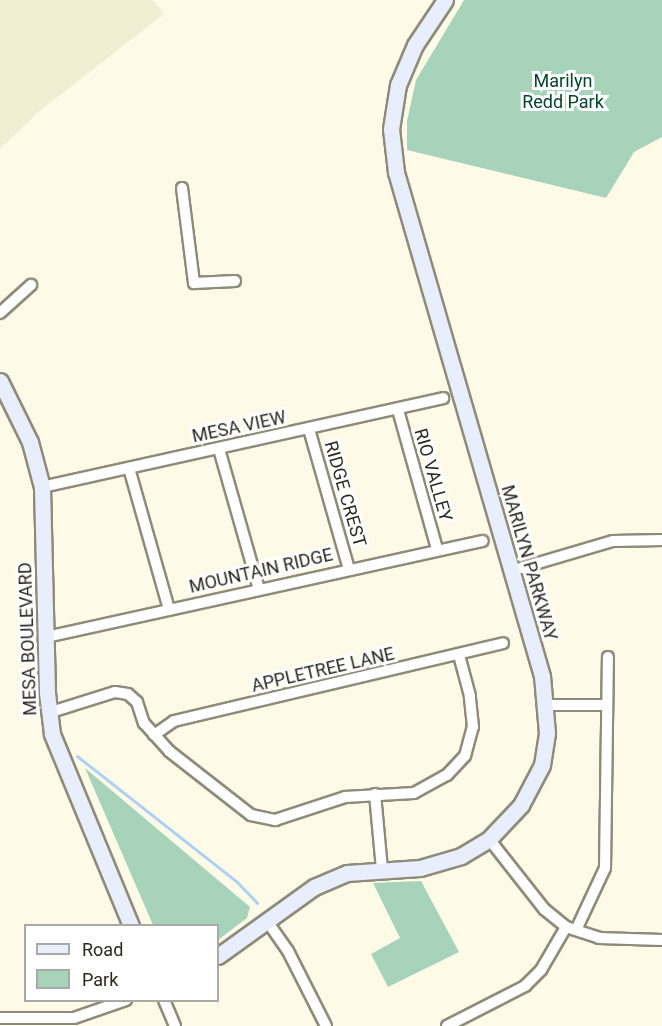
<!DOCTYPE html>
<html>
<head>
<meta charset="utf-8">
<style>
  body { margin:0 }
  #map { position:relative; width:662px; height:1026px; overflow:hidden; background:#fdfae7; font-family:Roboto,sans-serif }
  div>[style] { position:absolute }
  .built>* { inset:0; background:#f2eed4 }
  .green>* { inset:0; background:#a8d3bb }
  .stream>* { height:3px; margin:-1.5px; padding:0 1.5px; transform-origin:1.5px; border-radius:1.5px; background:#afd0f5 }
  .roads { filter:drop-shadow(2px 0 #8e8b7b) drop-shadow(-2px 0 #8e8b7b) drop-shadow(0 2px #8e8b7b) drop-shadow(0 -2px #8e8b7b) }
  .street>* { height:10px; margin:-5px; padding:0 5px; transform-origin:5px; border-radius:5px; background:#fff }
  .secondary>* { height:15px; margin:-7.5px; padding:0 7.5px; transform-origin:7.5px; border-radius:7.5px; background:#e8eefb }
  span { translate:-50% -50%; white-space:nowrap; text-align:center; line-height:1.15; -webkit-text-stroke:6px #fff; paint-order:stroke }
  .park-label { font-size:18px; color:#05452c }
  .street-label { font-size:18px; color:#292821 }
  .legend { position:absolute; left:24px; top:924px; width:195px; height:78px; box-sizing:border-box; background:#fff; border:2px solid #a9a9a6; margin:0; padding:8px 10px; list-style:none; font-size:18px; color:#292821 }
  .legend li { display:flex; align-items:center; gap:12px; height:30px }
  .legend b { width:30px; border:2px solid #a9a9a6 }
</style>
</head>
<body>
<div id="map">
  <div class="built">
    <div style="clip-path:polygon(0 0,153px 0,164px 14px,37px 113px,0 149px)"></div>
  </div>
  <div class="green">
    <div style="clip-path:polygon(464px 0,662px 0,662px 137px,634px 152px,606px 198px,407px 150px,407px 121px,416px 80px)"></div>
    <div style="clip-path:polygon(85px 768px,250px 907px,247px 918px,218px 940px,218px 926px,153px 925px)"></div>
    <div style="clip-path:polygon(421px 881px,459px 952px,388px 987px,371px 954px,400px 938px,373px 883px)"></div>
  </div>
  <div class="stream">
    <div style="left:77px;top:756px;width:204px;rotate:38.2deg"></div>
    <div style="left:237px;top:882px;width:29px;rotate:46deg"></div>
  </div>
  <div class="roads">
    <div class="street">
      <div style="left:182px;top:188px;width:96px;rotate:82.8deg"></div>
      <div style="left:194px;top:283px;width:41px;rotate:-2.8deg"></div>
      <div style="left:0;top:313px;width:42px;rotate:-42.1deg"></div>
      <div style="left:398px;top:410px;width:144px;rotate:74.3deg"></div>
      <div style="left:309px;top:429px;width:146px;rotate:74.1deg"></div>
      <div style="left:219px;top:449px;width:146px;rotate:74.1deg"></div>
      <div style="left:129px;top:468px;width:147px;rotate:74.2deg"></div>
      <div style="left:42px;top:487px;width:411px;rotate:-12.5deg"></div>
      <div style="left:511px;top:571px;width:106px;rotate:-16.4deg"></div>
      <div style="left:613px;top:541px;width:49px;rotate:-1.2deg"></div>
      <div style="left:46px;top:637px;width:447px;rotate:-12.4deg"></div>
      <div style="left:547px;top:705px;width:60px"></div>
      <div style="left:48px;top:713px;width:70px;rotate:-17.4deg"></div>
      <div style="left:115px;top:692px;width:13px;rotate:9deg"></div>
      <div style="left:128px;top:694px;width:12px;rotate:42deg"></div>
      <div style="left:137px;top:702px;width:22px;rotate:72deg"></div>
      <div style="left:144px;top:723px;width:38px;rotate:48deg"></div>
      <div style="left:169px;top:751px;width:104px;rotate:38deg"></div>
      <div style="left:251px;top:815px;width:25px;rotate:12deg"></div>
      <div style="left:275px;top:820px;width:74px;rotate:-18.2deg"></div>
      <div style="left:345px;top:797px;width:69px;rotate:-3.3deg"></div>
      <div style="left:414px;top:793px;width:38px;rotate:-29deg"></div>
      <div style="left:447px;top:775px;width:26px;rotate:-47deg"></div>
      <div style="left:465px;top:756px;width:30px;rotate:-75deg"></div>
      <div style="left:473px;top:727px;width:31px;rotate:-96deg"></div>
      <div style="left:470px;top:696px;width:42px;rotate:-105deg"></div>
      <div style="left:154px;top:735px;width:24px;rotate:-35deg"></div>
      <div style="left:174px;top:721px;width:338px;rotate:-13.3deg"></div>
      <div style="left:375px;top:794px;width:75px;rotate:84.7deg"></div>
      <div style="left:489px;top:839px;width:89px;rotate:51.8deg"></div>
      <div style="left:544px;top:909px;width:28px;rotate:39deg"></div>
      <div style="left:566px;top:927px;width:35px;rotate:18deg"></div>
      <div style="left:599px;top:938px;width:63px;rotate:1.8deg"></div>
      <div style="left:267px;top:921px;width:37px;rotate:55deg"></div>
      <div style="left:288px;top:951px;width:84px;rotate:63.1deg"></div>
      <div style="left:576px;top:930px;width:68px;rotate:-64.9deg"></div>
      <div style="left:605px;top:868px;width:211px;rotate:-89.2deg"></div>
      <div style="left:164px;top:1000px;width:28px;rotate:67deg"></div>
      <div style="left:0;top:1018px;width:74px"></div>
      <div style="left:74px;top:1018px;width:55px;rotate:-19.1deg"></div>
      <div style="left:447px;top:1026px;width:88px;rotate:-27.1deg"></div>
      <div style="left:525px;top:986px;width:23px;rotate:-45deg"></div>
      <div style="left:541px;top:970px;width:50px;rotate:-59.8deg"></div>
    </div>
    <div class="secondary">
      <div style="left:0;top:381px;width:68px;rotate:63.8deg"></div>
      <div style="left:30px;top:442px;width:47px;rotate:75.1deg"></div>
      <div style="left:42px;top:487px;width:206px;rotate:88.6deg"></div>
      <div style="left:47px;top:693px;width:41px;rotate:83deg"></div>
      <div style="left:52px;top:734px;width:208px;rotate:67.6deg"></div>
      <div style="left:218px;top:956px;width:118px;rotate:-35.7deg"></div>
      <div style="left:314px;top:887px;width:36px;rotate:-23deg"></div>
      <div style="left:347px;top:873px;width:73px;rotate:-3.9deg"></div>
      <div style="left:420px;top:868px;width:43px;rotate:-16.3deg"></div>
      <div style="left:461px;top:856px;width:33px;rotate:-31deg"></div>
      <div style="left:489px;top:839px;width:47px;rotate:-46.7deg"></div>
      <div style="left:521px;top:805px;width:45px;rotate:-62.3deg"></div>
      <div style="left:542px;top:765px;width:32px;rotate:-81deg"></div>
      <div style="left:547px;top:733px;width:57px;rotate:-95deg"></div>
      <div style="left:542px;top:676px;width:525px;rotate:-106.16deg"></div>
      <div style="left:396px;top:172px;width:43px;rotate:-96.6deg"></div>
      <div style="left:391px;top:129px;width:45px;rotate:-81deg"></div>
      <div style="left:398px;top:85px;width:43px;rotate:-67deg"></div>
      <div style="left:415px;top:45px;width:54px;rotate:-56.3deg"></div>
    </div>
  </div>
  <div class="park-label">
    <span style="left:563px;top:92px">Marilyn<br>Redd Park</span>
  </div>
  <div class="street-label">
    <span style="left:239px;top:427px;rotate:-12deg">MESA VIEW</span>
    <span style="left:433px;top:475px;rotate:74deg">RIO VALLEY</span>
    <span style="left:345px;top:494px;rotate:74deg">RIDGE CREST</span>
    <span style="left:529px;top:563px;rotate:74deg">MARILYN PARKWAY</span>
    <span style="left:261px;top:571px;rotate:-13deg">MOUNTAIN RIDGE</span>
    <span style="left:28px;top:639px;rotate:-92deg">MESA BOULEVARD</span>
    <span style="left:323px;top:670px;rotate:-13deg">APPLETREE LANE</span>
  </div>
  <ul class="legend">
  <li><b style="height:8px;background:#e8eefb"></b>Road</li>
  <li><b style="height:16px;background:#a8d3bb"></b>Park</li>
  </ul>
</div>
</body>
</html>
